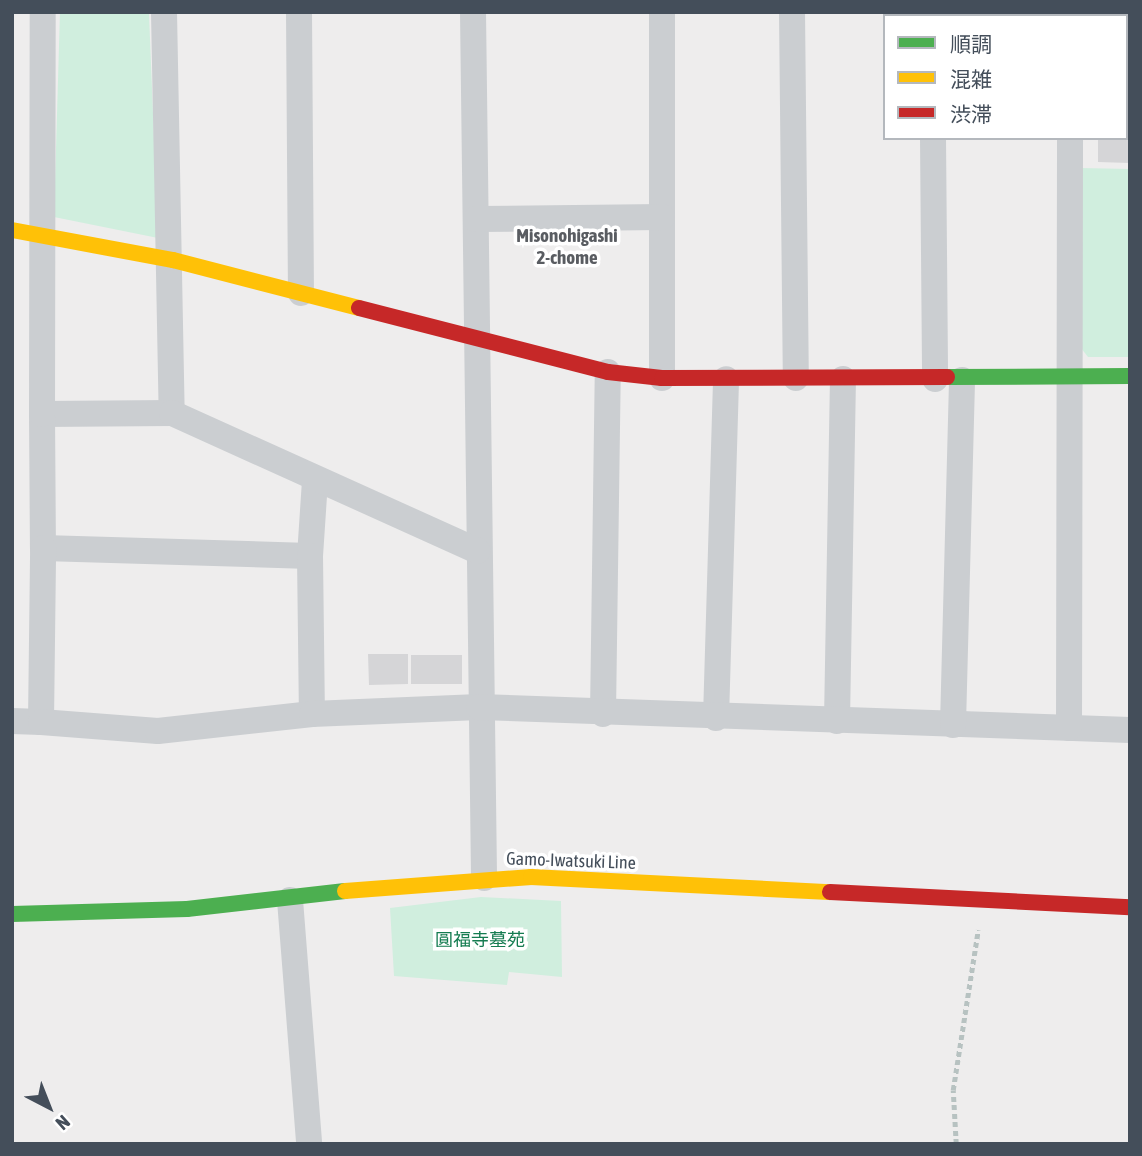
<!DOCTYPE html>
<html>
<head>
<meta charset="utf-8">
<style>
  body { margin:0 }
  #map { position:relative; width:1142px; height:1156px; overflow:hidden; background:#eeeded; font-family:"Asap Condensed","Noto Sans JP",sans-serif }
  div>[style] { position:absolute }
  .green>* { inset:0; background:#d0eede }
  .building>* { inset:0; background:#d5d5d7 }
  .path>* { height:4.5px; margin-top:-2.25px; transform-origin:0; background:repeating-linear-gradient(90deg,#b7c2c1 0 5px,transparent 0 8.5px) }
  .street>* { height:26px; margin:-13px; padding:0 13px; transform-origin:13px; border-radius:13px; background:#cbced1 }
  .fast>* { height:16px; margin:-8px; padding:0 8px; transform-origin:8px; border-radius:8px; background:#4caf50 }
  .slow>* { height:16px; margin:-8px; padding:0 8px; transform-origin:8px; border-radius:8px; background:#ffc107 }
  .jam>* { height:16px; margin:-8px; padding:0 8px; transform-origin:8px; border-radius:8px; background:#c62828 }
  span { translate:-50% -50%; white-space:nowrap; text-align:center; line-height:1.15; -webkit-text-stroke:7px #fff; paint-order:stroke }
  .street-label { font-size:18px; color:#444e5a }
  .park-label { font-size:18px; color:#157c51 }
  .neighbourhood-label { font-size:19px; color:#595c61; font-weight:700 }
  .frame { position:absolute; inset:0; border:14px solid #444e5a; pointer-events:none }
  .legend { position:absolute; left:883px; top:14px; width:245px; height:126px; box-sizing:border-box; background:#fff; border:2px solid #b4b8bd; margin:0; padding:9px 12px; list-style:none; font-size:21px; color:#444e5a }
  .legend li { display:flex; align-items:center; gap:14px; height:35px }
  .legend b { width:35px; border:2px solid #b4b8bd }
  .north { position:absolute; left:14px; top:1072px; width:70px; height:70px; -webkit-text-stroke:5px #fff; paint-order:stroke; rotate:138deg; font-size:19px; font-weight:700; line-height:28px; text-align:center; color:#444e5a }
  .north::after { content:''; display:block; margin:auto; width:24px; height:32px; background:#444e5a; clip-path:polygon(50% 0,100% 100%,50% 72%,0 100%) }
</style>
</head>
<body>
<div id="map">
  <div class="green">
    <div style="clip-path:polygon(60px 12px,149px 14px,158px 238px,54px 217px)"></div>
    <div style="clip-path:polygon(1081px 168px,1130px 169px,1130px 357px,1088px 357px,1081px 348px)"></div>
    <div style="clip-path:polygon(481px 897px,561px 901px,562px 977px,509px 972px,507px 985px,394px 976px,390px 908px)"></div>
  </div>
  <div class="building">
    <div style="clip-path:polygon(1130px 136px,1130px 163px,1098px 162px,1098px 138px)"></div>
    <div style="clip-path:polygon(368px 654px,408px 654px,408px 684px,369px 685px)"></div>
    <div style="clip-path:polygon(411px 655px,462px 655px,462px 684px,411px 684px)"></div>
  </div>
  <div class="path">
    <div style="left:956px;top:1144px;width:54px;rotate:-93.2deg"></div>
    <div style="left:953px;top:1090px;width:162px;rotate:-81.1deg"></div>
  </div>
  <div class="street">
    <div style="left:164px;top:12px;width:401px;rotate:88.9deg"></div>
    <div style="left:172px;top:413px;width:130px;rotate:179.6deg"></div>
    <div style="left:42px;top:414px;width:134px;rotate:89.6deg"></div>
    <div style="left:43px;top:548px;width:267px;rotate:1.7deg"></div>
    <div style="left:310px;top:556px;width:76px;rotate:-86.2deg"></div>
    <div style="left:299px;top:12px;width:281px;rotate:89.6deg"></div>
    <div style="left:473px;top:12px;width:866px;rotate:89.27deg"></div>
    <div style="left:662px;top:12px;width:366px;rotate:90deg"></div>
    <div style="left:792px;top:12px;width:366px;rotate:89.4deg"></div>
    <div style="left:932px;top:12px;width:4px;rotate:90deg"></div>
    <div style="left:1072px;top:16px;width:4px;rotate:-90deg"></div>
    <div style="left:933px;top:138px;width:241px;rotate:89.5deg"></div>
    <div style="left:476px;top:219px;width:186px;rotate:-0.6deg"></div>
    <div style="left:172px;top:413px;width:335px;rotate:24.3deg"></div>
    <div style="left:42px;top:414px;width:402px;rotate:-89.9deg"></div>
    <div style="left:310px;top:556px;width:158px;rotate:89.3deg"></div>
    <div style="left:603px;top:714px;width:342px;rotate:-89.2deg"></div>
    <div style="left:716px;top:718px;width:339px;rotate:-88.3deg"></div>
    <div style="left:12px;top:721px;width:29px;rotate:2deg"></div>
    <div style="left:41px;top:722px;width:174px;rotate:-89.3deg"></div>
    <div style="left:837px;top:721px;width:342px;rotate:-89deg"></div>
    <div style="left:41px;top:722px;width:117px;rotate:4.4deg"></div>
    <div style="left:158px;top:731px;width:155px;rotate:-6.3deg"></div>
    <div style="left:312px;top:714px;width:167px;rotate:-2.4deg"></div>
    <div style="left:479px;top:707px;width:651px;rotate:2.02deg"></div>
    <div style="left:953px;top:725px;width:345px;rotate:-88.5deg"></div>
    <div style="left:1069px;top:728px;width:590px;rotate:-89.9deg"></div>
    <div style="left:290px;top:900px;width:245px;rotate:85.5deg"></div>
  </div>
  <div class="fast">
    <div style="left:947px;top:377px;width:183px;rotate:-0.3deg"></div>
    <div style="left:12px;top:914px;width:175px;rotate:-1.6deg"></div>
    <div style="left:187px;top:909px;width:159px;rotate:-6.5deg"></div>
  </div>
  <div class="slow">
    <div style="left:12px;top:230px;width:164px;rotate:10.6deg"></div>
    <div style="left:173px;top:260px;width:192px;rotate:14.5deg"></div>
    <div style="left:345px;top:891px;width:187px;rotate:-4.3deg"></div>
    <div style="left:531px;top:877px;width:299px;rotate:2.9deg"></div>
  </div>
  <div class="jam">
    <div style="left:359px;top:308px;width:257px;rotate:14.4deg"></div>
    <div style="left:608px;top:372px;width:54px;rotate:6.3deg"></div>
    <div style="left:662px;top:378px;width:285px;rotate:-0.2deg"></div>
    <div style="left:830px;top:892px;width:300px;rotate:2.9deg"></div>
  </div>
  <div class="street-label">
    <span style="left:571px;top:861px;rotate:2deg">Gamo-Iwatsuki Line</span>
  </div>
  <div class="park-label">
    <span style="left:480px;top:940px">圓福寺墓苑</span>
  </div>
  <div class="neighbourhood-label">
    <span style="left:567px;top:247px">Misonohigashi<br>2-chome</span>
  </div>
  <div class="frame"></div>
  <ul class="legend">
  <li><b style="height:9px;background:#4caf50"></b>順調</li>
  <li><b style="height:9px;background:#ffc107"></b>混雑</li>
  <li><b style="height:9px;background:#c62828"></b>渋滞</li>
  </ul>
  <div class="north">N</div>
</div>
</body>
</html>
